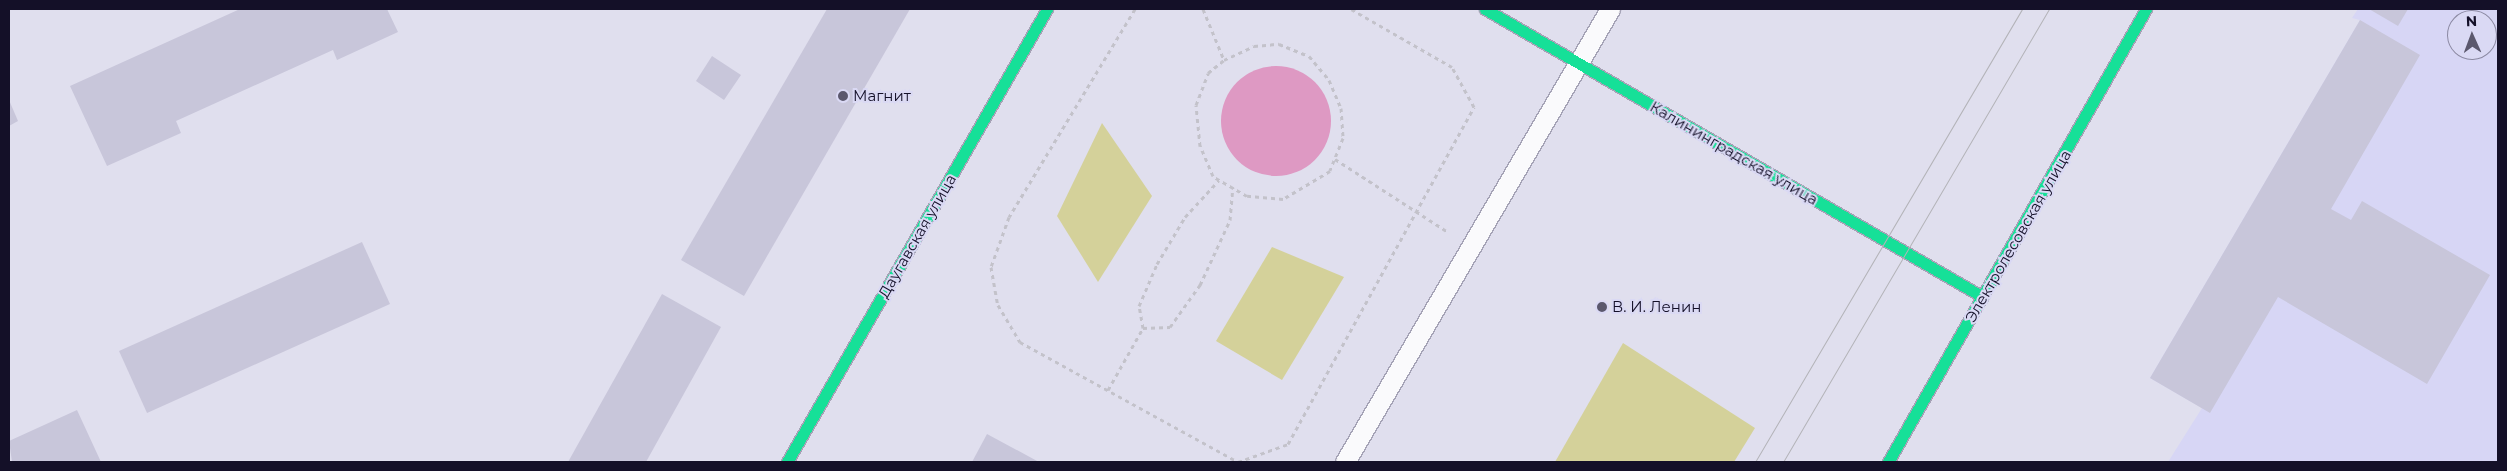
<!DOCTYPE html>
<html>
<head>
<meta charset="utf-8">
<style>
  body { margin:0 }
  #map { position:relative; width:2507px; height:471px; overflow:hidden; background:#e0dfee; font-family:Montserrat,sans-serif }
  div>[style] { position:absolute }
  .built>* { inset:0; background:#d7d6f5 }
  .green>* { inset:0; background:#d4d19a }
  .water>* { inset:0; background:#de99c3 }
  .round { border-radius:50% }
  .building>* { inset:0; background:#c8c6da }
  .path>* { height:3px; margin-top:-1.5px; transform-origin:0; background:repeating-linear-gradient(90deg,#c3c2ca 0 4px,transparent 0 8px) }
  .roads { filter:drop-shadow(1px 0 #a5a3b6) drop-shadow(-1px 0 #a5a3b6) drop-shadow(0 1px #a5a3b6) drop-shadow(0 -1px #a5a3b6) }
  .lane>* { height:19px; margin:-9.5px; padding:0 9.5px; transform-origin:9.5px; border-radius:9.5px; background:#fafafc }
  .fast>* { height:11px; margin:-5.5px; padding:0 5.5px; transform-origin:5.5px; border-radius:5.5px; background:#16e098 }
  .tram>* { height:1px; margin:-0.5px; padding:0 0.5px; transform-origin:0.5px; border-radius:0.5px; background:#b3b3b8 }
  .dots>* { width:14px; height:14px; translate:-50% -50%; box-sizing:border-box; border:2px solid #dad9f4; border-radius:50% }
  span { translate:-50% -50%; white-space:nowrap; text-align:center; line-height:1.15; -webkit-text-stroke:4px #dad9f4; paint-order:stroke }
  .poi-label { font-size:15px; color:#141028 }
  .left { translate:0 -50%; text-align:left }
  .street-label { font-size:15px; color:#141028 }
  .frame { position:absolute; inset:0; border:10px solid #141028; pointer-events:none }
  .north { position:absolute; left:2447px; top:10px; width:50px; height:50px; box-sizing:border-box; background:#dad9f4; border:1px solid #8b89a2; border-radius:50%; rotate:358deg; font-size:14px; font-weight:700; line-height:20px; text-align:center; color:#141028 }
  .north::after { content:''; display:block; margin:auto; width:18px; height:22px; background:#5b586d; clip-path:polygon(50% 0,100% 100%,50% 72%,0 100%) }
</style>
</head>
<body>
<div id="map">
  <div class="built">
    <div style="clip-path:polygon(evenodd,2358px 9px,2498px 9px,2498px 462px,2168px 462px,2202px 408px,2150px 378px,2360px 20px,2352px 18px,2358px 9px,2457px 20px,2487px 20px,2487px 50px,2457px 50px,2457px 20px)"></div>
  </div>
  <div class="green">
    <div style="clip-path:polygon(1102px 123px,1152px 196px,1098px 282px,1057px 216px)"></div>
    <div style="clip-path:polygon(1272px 247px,1344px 277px,1282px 380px,1216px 341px)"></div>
    <div style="clip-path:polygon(1623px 343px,1755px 428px,1734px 462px,1555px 462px)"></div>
  </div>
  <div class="water">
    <div class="round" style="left:1221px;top:66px;width:110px;height:110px"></div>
  </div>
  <div class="building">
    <div style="clip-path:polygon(240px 9px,387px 9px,398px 32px,337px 60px,333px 50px,176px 121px,181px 133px,107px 166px,70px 86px)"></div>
    <div style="clip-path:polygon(827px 9px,910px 9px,744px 296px,681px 260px)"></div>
    <div style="clip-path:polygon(2369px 9px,2408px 9px,2398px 26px)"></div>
    <div style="clip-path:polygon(2360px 20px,2420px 55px,2331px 209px,2351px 220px,2362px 201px,2490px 275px,2427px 384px,2278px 297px,2210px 413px,2150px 378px)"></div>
    <div style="clip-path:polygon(712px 56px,741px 75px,724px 100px,696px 81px)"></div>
    <div style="clip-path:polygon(9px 100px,18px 121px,9px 126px)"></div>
    <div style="clip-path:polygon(362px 242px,390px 304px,147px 413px,119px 351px)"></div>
    <div style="clip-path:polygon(662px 294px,721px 327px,646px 462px,568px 462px)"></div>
    <div style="clip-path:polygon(77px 410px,101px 462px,12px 462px,9px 441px)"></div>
    <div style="clip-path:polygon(987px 434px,1039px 462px,972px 462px)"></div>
  </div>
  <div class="path">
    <div style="left:1135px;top:9px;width:243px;rotate:121.2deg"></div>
    <div style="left:1009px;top:217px;width:53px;rotate:109.8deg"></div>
    <div style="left:991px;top:267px;width:39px;rotate:80deg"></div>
    <div style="left:998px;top:305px;width:43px;rotate:59.3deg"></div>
    <div style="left:1020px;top:342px;width:249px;rotate:28.8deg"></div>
    <div style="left:1238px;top:462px;width:53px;rotate:-19.8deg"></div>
    <div style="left:1288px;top:444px;width:385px;rotate:-61.1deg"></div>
    <div style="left:1474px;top:107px;width:46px;rotate:-118.8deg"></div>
    <div style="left:1452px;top:67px;width:116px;rotate:-150.1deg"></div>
    <div style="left:1203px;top:9px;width:55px;rotate:67.6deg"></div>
    <div style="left:1279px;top:44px;width:32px;rotate:22deg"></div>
    <div style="left:1309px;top:56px;width:31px;rotate:50deg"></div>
    <div style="left:1329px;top:80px;width:30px;rotate:67deg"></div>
    <div style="left:1341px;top:108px;width:30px;rotate:86deg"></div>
    <div style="left:1343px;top:138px;width:35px;rotate:112deg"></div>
    <div style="left:1330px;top:171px;width:55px;rotate:149.2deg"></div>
    <div style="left:1283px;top:199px;width:36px;rotate:-175deg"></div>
    <div style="left:1247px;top:196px;width:39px;rotate:-150deg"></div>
    <div style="left:1213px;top:176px;width:33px;rotate:-113deg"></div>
    <div style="left:1200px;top:146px;width:41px;rotate:-95.6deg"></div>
    <div style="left:1196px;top:105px;width:34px;rotate:-69deg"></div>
    <div style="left:1208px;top:73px;width:21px;rotate:-39deg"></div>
    <div style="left:1224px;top:60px;width:33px;rotate:-25deg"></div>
    <div style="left:1254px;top:46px;width:25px;rotate:-5deg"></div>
    <div style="left:1335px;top:159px;width:135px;rotate:32.9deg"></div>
    <div style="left:1143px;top:328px;width:27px;rotate:-2deg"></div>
    <div style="left:1170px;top:327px;width:52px;rotate:-54.5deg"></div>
    <div style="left:1200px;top:285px;width:72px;rotate:-65.2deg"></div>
    <div style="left:1230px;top:220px;width:33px;rotate:-85deg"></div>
    <div style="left:1108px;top:390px;width:71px;rotate:-60.6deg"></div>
    <div style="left:1143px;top:328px;width:22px;rotate:-100deg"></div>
    <div style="left:1139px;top:306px;width:46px;rotate:-66.8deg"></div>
    <div style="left:1157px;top:264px;width:55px;rotate:-59.2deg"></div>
    <div style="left:1185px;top:217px;width:50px;rotate:-47.4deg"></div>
  </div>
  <div class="roads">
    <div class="lane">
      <div style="left:1345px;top:462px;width:525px;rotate:-59.67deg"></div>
    </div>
    <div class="fast">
      <div style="left:1485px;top:9px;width:575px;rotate:30.04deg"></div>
      <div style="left:787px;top:462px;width:522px;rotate:-60.15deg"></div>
      <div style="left:1888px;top:462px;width:521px;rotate:-60.34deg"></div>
    </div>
  </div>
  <div class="tram">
    <div style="left:1755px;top:462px;width:526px;rotate:-59.48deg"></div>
    <div style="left:1783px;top:462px;width:525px;rotate:-59.58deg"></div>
  </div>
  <div class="dots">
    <div style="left:843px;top:96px;background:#5b586d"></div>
    <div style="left:1602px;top:307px;background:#5b586d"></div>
  </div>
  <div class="poi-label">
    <span class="left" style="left:853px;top:96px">Магнит</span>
    <span class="left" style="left:1612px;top:307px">В. И. Ленин</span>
  </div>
  <div class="street-label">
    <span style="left:1734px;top:153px;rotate:30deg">Калининградская улица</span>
    <span style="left:917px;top:236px;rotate:-60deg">Даугавская улица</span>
    <span style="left:2018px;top:236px;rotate:-60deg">Электролесовская улица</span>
  </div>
  <div class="frame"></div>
  <div class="north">N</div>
</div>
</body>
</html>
